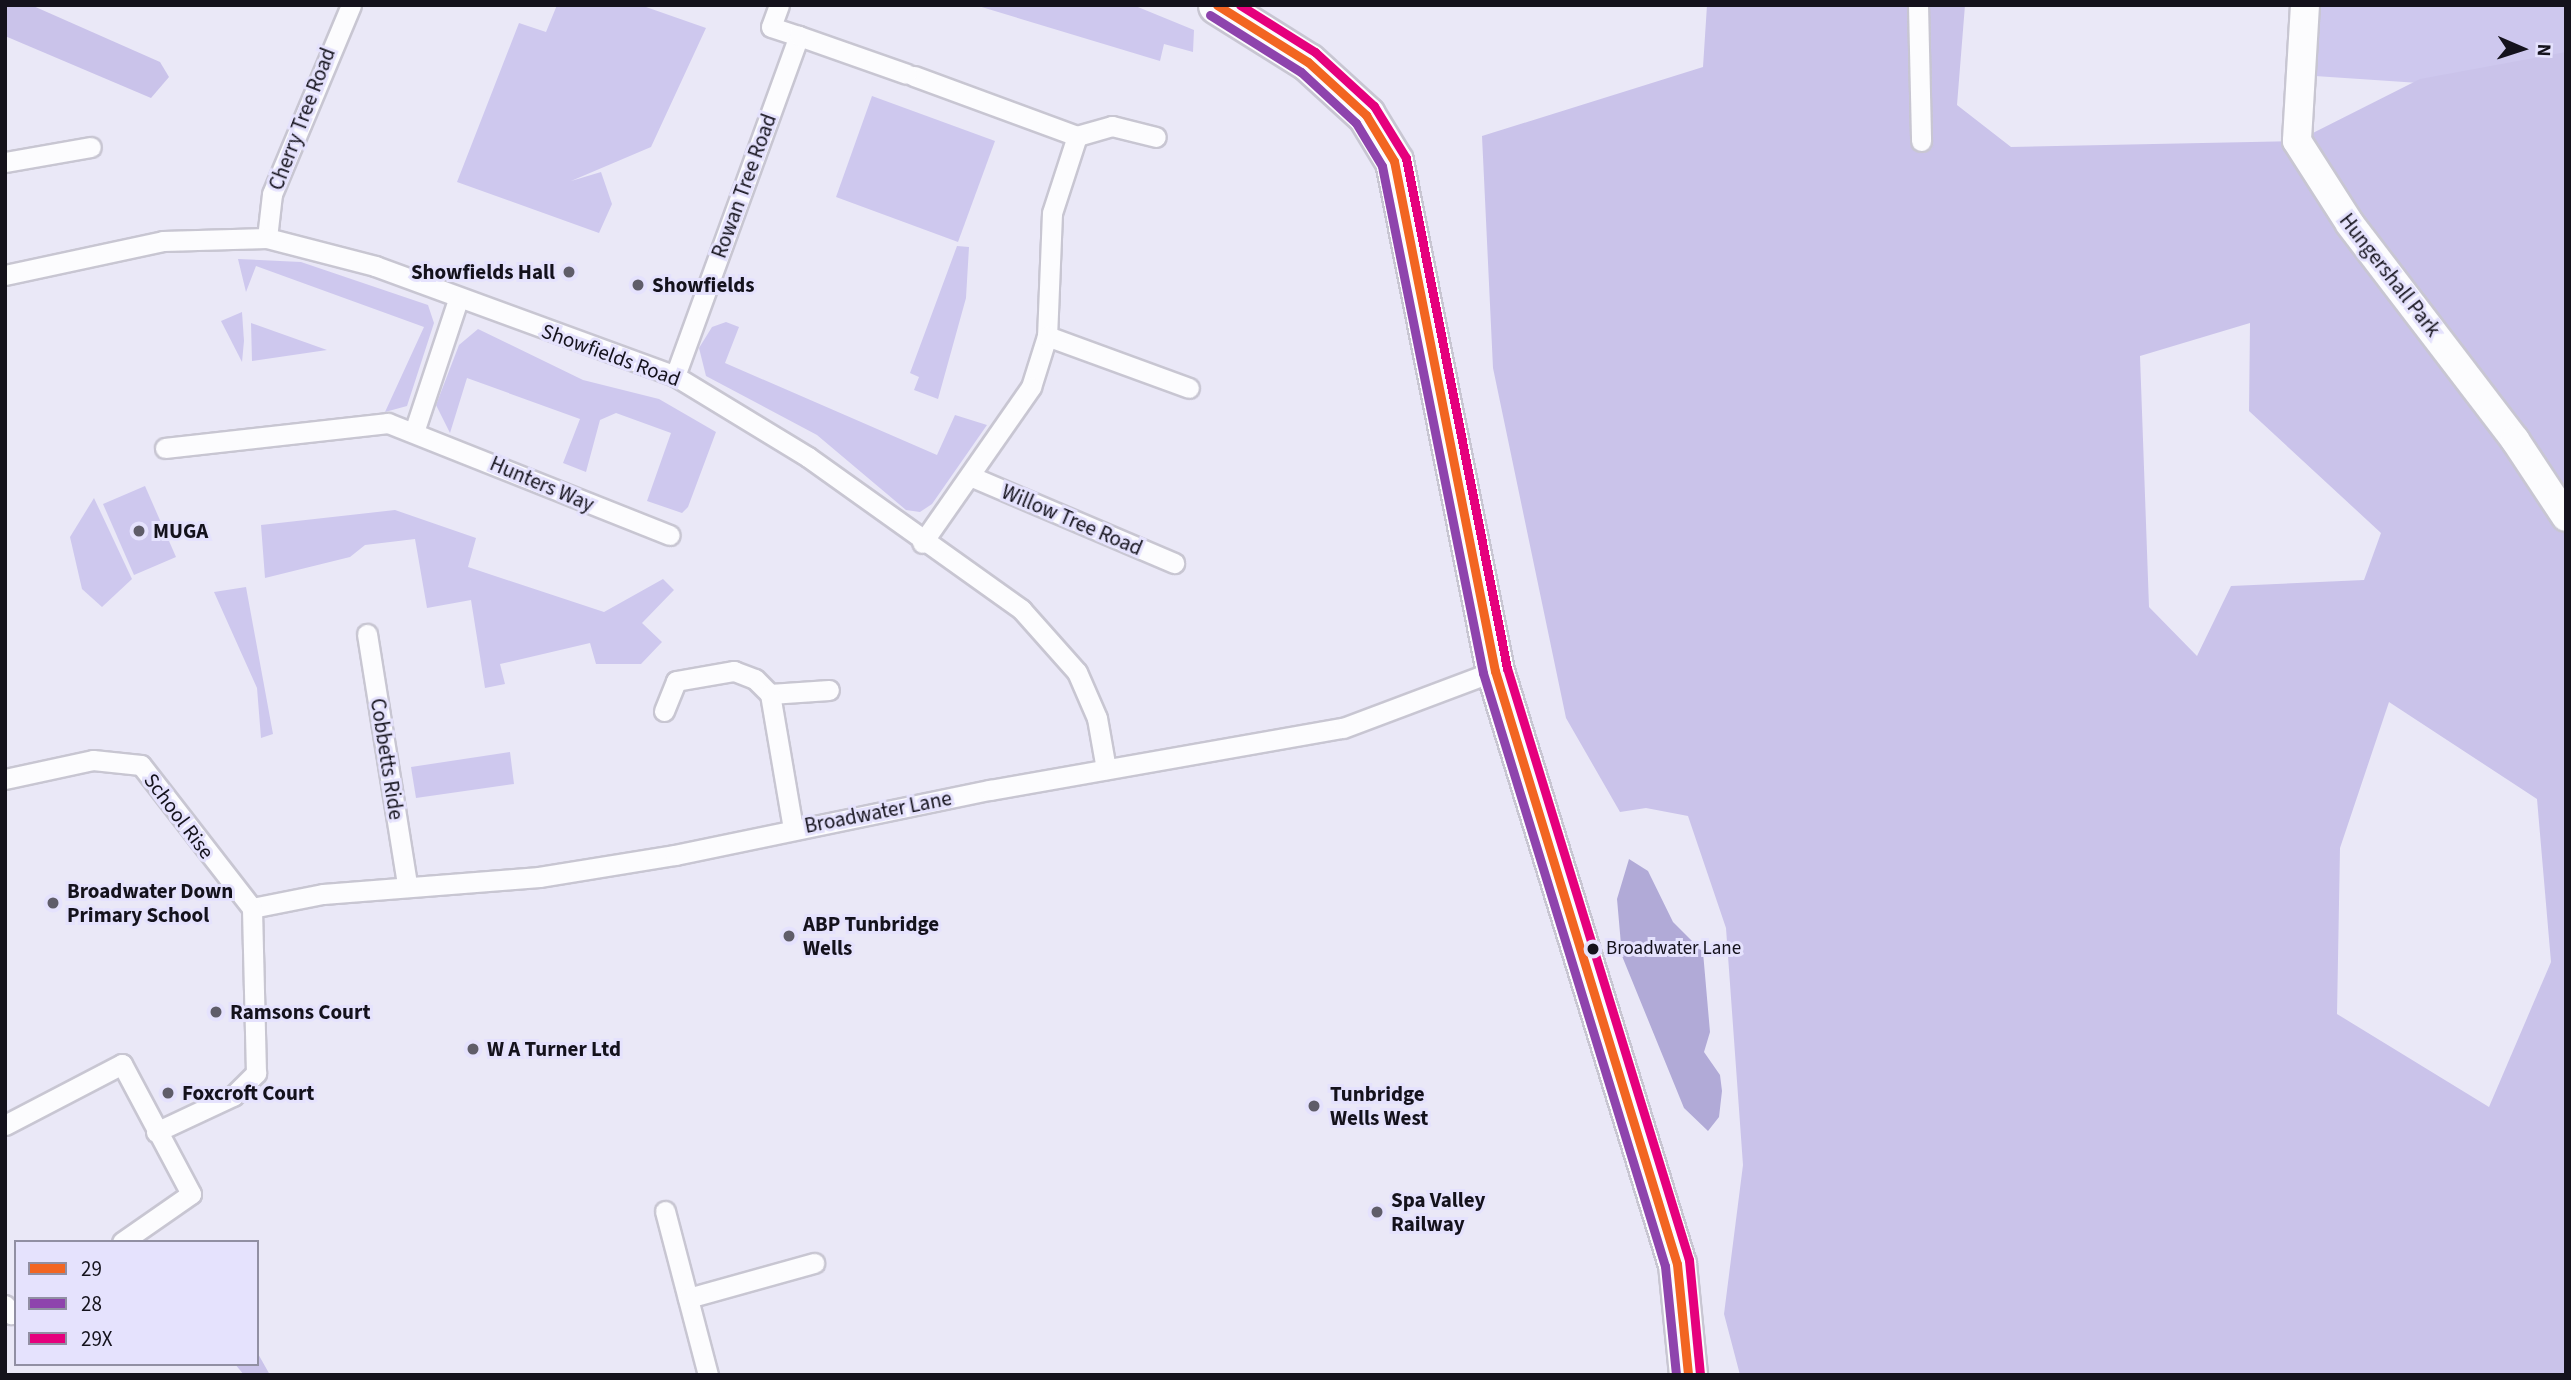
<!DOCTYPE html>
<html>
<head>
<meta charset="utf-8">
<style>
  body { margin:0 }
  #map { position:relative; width:2571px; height:1380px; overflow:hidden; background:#eae8f7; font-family:"Source Sans 3",sans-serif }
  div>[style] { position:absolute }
  .green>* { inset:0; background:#cec8ee }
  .forest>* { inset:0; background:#cac3ea }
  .water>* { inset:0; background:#b1aad7 }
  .roads { filter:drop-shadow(2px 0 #c8c6d2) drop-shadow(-2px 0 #c8c6d2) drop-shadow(0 2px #c8c6d2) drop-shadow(0 -2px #c8c6d2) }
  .street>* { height:19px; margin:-9.5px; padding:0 9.5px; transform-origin:9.5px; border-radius:9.5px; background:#fcfcfe }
  .secondary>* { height:28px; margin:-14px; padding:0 14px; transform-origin:14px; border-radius:14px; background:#fcfcfe }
  .highway>* { height:37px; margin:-18.5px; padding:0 18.5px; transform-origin:18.5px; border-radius:18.5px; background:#fcfcfe }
  .bus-1>* { height:9px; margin:-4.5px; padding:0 4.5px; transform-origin:4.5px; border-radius:4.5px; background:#f26522 }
  .bus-2>* { height:9px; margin:-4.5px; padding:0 4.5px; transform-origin:4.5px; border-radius:4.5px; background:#8e44ad }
  .bus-3>* { height:9px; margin:-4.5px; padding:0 4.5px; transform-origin:4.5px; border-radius:4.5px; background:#e5007d }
  .dots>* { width:19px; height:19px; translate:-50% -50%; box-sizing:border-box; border:4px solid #e5e2fd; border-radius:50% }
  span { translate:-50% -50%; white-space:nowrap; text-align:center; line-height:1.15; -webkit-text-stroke:6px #e5e2fd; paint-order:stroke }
  .bus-label { font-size:19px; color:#14121c }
  .left { translate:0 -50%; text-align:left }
  .street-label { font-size:21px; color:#14121c }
  .poi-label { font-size:21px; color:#14121c; font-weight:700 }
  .right { translate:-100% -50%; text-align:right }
  .frame { position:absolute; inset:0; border:7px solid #14121c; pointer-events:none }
  .legend { position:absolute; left:14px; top:1240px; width:245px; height:126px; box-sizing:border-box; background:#e5e2fd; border:2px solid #918fa3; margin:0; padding:9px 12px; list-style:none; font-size:21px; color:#14121c }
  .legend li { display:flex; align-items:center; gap:14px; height:35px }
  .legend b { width:35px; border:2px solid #918fa3 }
  .north { position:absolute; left:2487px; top:14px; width:70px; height:70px; -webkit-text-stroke:5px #e5e2fd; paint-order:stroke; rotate:93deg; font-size:19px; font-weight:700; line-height:28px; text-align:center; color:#14121c }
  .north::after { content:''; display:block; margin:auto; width:24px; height:32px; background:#14121c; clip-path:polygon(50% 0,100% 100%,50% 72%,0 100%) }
</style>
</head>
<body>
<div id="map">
  <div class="green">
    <div style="clip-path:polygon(557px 5px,646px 7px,706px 28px,651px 147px,571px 181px,601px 172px,612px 204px,599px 233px,457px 182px,519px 23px,546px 32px)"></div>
    <div style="clip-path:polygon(975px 5px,1133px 5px,1194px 30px,1193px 52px,1164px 44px,1160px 61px)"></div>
    <div style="clip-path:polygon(2314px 5px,2566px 5px,2566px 93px,2315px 76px)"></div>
    <div style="clip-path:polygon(872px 96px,995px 141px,958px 242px,836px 197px)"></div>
    <div style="clip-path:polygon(957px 246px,969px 247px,966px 298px,938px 399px,914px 390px,919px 377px,910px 373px)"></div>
    <div style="clip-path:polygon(238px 259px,301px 262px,428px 305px,434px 323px,407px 406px,385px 412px,424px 327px,256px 266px,246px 292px)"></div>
    <div style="clip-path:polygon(242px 312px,244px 341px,242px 362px,221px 321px)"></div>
    <div style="clip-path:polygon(726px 322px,739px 327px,725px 363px,937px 455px,955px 415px,987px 425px,932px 504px,920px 512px,906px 510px,817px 435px,706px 376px,699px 348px,712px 327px)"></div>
    <div style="clip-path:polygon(251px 323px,327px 350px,252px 361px)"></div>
    <div style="clip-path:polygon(478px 329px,583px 380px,659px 399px,716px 432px,688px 507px,682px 513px,647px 501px,671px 433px,616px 413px,600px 420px,586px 472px,563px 463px,580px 419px,467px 378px,450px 433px,436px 405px,459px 345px)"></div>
    <div style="clip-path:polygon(145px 486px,176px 557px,134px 575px,103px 504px)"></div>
    <div style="clip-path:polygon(94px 498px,132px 579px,102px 607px,82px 589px,70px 537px)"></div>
    <div style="clip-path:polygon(395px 510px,476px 538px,468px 567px,604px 612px,663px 579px,674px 590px,642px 623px,662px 642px,641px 664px,596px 664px,590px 643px,500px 664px,505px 684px,485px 688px,471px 600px,427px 608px,415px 539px,365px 545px,350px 557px,265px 578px,261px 525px)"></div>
    <div style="clip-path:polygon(246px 587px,273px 734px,261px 738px,257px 688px,214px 592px)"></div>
    <div style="clip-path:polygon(510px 752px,514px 784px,416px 798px,411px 767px)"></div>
  </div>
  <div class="forest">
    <div style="clip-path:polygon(5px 5px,31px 5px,160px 62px,169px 77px,151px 98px,5px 36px)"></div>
    <div style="clip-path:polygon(evenodd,1707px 5px,1965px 5px,1957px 105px,2011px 147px,2297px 141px,2420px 79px,2566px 52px,2566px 1375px,1740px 1375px,1724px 1314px,1743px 1165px,1726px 928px,1688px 816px,1646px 808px,1620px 812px,1566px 718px,1493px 368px,1482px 136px,1703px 67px,1707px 5px,2250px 323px,2249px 411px,2381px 533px,2364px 580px,2231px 586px,2197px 656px,2149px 607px,2140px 356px,2250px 323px,1707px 5px,2389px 702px,2537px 799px,2551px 962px,2489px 1107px,2337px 1014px,2340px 848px,2389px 702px)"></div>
    <div style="clip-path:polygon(257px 1352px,270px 1375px,244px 1375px,235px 1364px,257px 1364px)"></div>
  </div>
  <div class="water">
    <div style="clip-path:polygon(1629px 859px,1648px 871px,1673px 922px,1703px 952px,1710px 1032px,1704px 1052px,1720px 1075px,1722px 1091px,1719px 1117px,1708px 1131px,1684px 1108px,1622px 956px,1617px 899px)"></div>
  </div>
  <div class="roads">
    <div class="street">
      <div style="left:779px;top:5px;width:23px;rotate:110deg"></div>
      <div style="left:771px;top:27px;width:29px;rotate:18deg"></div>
      <div style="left:1918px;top:5px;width:136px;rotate:88.7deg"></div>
      <div style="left:914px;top:76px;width:174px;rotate:20.2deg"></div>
      <div style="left:1077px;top:136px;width:81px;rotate:108deg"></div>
      <div style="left:1052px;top:213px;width:123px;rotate:92.3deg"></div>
      <div style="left:1047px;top:336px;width:53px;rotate:107.4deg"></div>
      <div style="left:1031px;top:387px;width:190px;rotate:124.9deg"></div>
      <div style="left:1077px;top:136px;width:36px;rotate:-16deg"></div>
      <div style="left:1112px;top:126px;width:45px;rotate:14deg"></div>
      <div style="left:5px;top:162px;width:87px;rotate:-9.9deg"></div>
      <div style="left:267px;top:238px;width:44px;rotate:-83.5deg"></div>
      <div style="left:272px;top:194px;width:205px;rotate:-67.3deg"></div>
      <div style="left:5px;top:275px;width:162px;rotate:-12.1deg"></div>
      <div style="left:163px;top:241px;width:104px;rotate:-1.7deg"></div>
      <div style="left:267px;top:238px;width:112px;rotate:14.5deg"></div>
      <div style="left:375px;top:266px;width:320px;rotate:20.1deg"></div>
      <div style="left:675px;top:376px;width:156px;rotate:31.3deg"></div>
      <div style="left:808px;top:457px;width:262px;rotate:35.5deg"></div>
      <div style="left:1021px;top:609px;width:84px;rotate:48.4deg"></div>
      <div style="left:1077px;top:672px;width:50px;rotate:66.5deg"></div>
      <div style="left:1097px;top:718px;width:52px;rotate:80deg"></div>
      <div style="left:1047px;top:336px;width:151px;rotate:20.1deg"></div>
      <div style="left:675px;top:376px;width:362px;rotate:-70deg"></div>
      <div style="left:799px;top:36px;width:114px;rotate:19.4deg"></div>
      <div style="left:414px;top:432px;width:139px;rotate:-71.6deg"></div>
      <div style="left:165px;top:448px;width:224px;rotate:-6.4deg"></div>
      <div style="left:388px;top:423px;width:303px;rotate:21.7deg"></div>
      <div style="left:970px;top:476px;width:222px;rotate:23.1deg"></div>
      <div style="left:367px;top:634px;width:252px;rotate:80.9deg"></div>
      <div style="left:770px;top:694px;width:59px;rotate:-3.9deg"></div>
      <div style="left:664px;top:711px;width:32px;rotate:-68deg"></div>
      <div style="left:676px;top:681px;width:59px;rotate:-9.8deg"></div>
      <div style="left:734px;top:671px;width:22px;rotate:21deg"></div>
      <div style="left:755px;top:679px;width:21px;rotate:45deg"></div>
      <div style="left:770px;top:694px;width:137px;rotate:80.3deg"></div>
      <div style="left:5px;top:779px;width:90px;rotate:-12.2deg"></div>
      <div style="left:93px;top:760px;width:48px;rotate:5.9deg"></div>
      <div style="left:141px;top:765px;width:181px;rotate:52.2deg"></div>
      <div style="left:252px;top:908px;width:72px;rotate:-11.2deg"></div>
      <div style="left:323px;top:894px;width:217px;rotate:-4.5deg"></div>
      <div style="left:539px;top:877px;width:138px;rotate:-9.2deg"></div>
      <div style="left:675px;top:855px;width:322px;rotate:-11.7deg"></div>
      <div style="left:990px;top:790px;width:358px;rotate:-10deg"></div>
      <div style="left:1343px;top:728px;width:162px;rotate:-20.6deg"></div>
      <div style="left:5px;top:1125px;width:132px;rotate:-27.5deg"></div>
      <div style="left:122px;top:1064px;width:147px;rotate:62deg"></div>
      <div style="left:191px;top:1194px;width:84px;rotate:145.2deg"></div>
      <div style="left:156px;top:1132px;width:85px;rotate:-25.1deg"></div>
      <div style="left:233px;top:1096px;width:33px;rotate:-45deg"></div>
      <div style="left:256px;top:1073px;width:165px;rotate:-91.4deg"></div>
      <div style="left:665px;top:1211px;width:170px;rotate:75.3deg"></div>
      <div style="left:688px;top:1298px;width:131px;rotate:-15.5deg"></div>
      <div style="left:5px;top:1305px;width:11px;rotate:56deg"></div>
      <div style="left:11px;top:1314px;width:6px;rotate:-31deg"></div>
    </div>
    <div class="secondary">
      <div style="left:2305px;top:5px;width:136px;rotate:93.4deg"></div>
      <div style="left:2297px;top:141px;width:98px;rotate:57.4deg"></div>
      <div style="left:2350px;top:224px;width:272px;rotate:52.6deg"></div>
      <div style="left:2515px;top:440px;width:92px;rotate:56.5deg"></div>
    </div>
    <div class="highway">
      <div style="left:1217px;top:5px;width:107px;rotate:32.1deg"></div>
      <div style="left:1308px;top:62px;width:79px;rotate:42.4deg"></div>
      <div style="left:1366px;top:115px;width:54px;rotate:58.7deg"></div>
      <div style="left:1394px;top:161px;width:520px;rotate:78.8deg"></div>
      <div style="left:1495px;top:671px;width:620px;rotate:72.94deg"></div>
      <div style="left:1677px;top:1264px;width:112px;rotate:84.3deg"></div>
    </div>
  </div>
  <div class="bus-1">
    <div style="left:1217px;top:5px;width:107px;rotate:32.1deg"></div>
    <div style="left:1308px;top:62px;width:79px;rotate:42.4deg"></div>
    <div style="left:1366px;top:115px;width:54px;rotate:58.7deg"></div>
    <div style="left:1394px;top:161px;width:520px;rotate:78.8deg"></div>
    <div style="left:1495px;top:671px;width:620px;rotate:72.94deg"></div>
    <div style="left:1677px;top:1264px;width:112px;rotate:84.3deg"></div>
  </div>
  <div class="bus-2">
    <div style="left:1210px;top:15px;width:107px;rotate:32.1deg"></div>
    <div style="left:1301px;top:72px;width:75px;rotate:42.8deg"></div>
    <div style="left:1356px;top:123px;width:50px;rotate:58.8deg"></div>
    <div style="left:1382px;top:166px;width:517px;rotate:78.73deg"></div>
    <div style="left:1483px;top:673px;width:620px;rotate:72.94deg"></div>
    <div style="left:1665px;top:1266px;width:110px;rotate:84.2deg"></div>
  </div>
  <div class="bus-3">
    <div style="left:1240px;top:5px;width:89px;rotate:32.1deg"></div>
    <div style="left:1315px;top:52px;width:80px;rotate:42.5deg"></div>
    <div style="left:1374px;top:106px;width:61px;rotate:58.4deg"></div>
    <div style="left:1406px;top:158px;width:520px;rotate:78.8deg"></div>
    <div style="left:1507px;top:668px;width:619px;rotate:72.91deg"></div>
    <div style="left:1689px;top:1260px;width:115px;rotate:84.5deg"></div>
  </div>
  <div class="dots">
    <div style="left:569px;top:272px;background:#5f5d69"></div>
    <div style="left:638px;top:285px;background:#5f5d69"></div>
    <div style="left:139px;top:531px;background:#5f5d69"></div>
    <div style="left:53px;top:903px;background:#5f5d69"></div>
    <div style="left:789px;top:936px;background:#5f5d69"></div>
    <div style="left:1593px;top:949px;background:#14121c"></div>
    <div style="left:216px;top:1012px;background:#5f5d69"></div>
    <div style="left:473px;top:1049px;background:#5f5d69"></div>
    <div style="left:168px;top:1093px;background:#5f5d69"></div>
    <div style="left:1314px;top:1106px;background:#5f5d69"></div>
    <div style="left:1377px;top:1212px;background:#5f5d69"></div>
  </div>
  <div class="bus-label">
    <span class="left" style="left:1606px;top:949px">Broadwater Lane</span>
  </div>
  <div class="street-label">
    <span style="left:302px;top:119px;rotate:-69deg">Cherry Tree Road</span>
    <span style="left:744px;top:186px;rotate:-70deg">Rowan Tree Road</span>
    <span style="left:2390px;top:275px;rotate:52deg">Hungershall Park</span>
    <span style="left:611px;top:355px;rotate:20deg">Showfields Road</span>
    <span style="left:542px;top:484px;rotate:23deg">Hunters Way</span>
    <span style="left:1072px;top:520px;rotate:23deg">Willow Tree Road</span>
    <span style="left:387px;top:759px;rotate:81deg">Cobbetts Ride</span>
    <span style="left:878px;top:812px;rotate:-11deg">Broadwater Lane</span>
    <span style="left:179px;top:816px;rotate:53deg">School Rise</span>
  </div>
  <div class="poi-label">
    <span class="right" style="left:555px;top:272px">Showfields Hall</span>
    <span class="left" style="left:652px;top:285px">Showfields</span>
    <span class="left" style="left:153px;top:531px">MUGA</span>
    <span class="left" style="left:67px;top:903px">Broadwater Down<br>Primary School</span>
    <span class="left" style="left:803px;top:936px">ABP Tunbridge<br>Wells</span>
    <span class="left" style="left:230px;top:1012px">Ramsons Court</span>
    <span class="left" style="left:487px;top:1049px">W A Turner Ltd</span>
    <span class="left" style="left:182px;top:1093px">Foxcroft Court</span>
    <span class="left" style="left:1330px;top:1106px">Tunbridge<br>Wells West</span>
    <span class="left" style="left:1391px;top:1212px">Spa Valley<br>Railway</span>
  </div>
  <div class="frame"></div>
  <ul class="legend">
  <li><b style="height:9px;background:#f26522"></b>29</li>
  <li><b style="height:9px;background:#8e44ad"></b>28</li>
  <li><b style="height:9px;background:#e5007d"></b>29X</li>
  </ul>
  <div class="north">N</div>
</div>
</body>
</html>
